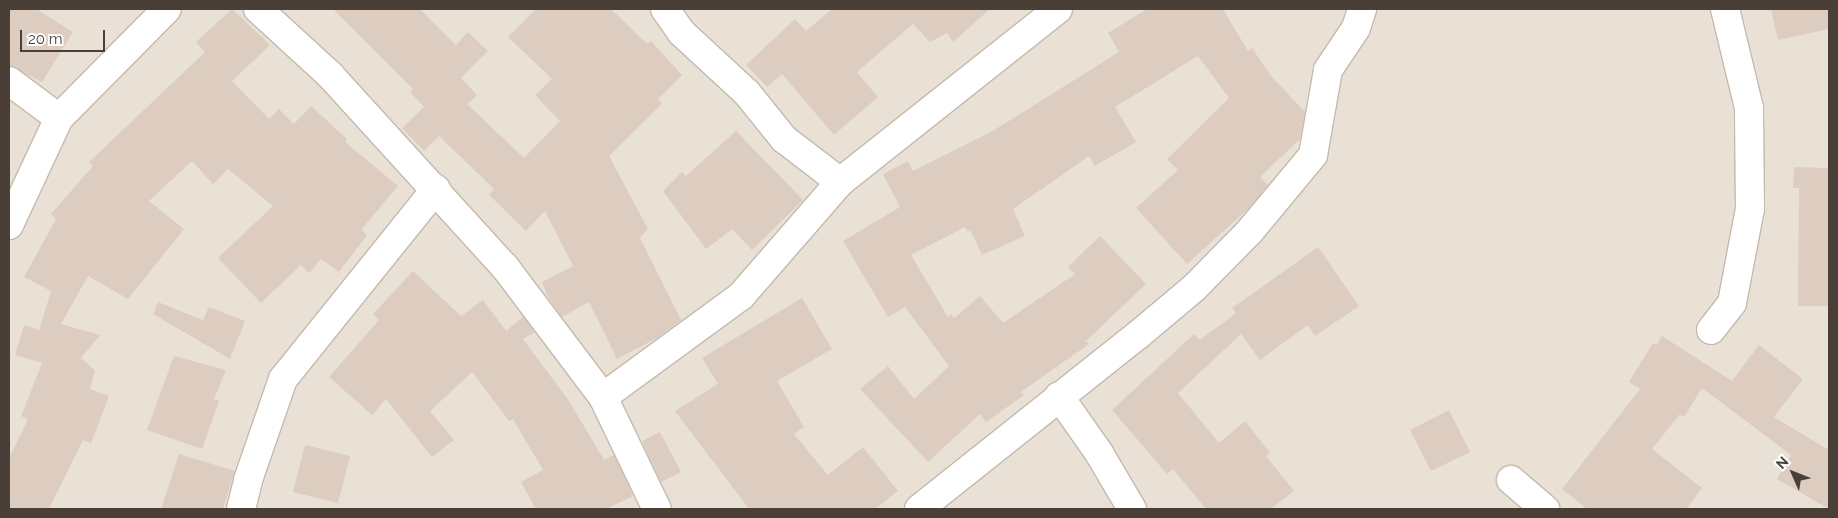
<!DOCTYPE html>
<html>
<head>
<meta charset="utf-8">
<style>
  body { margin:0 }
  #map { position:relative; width:1838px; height:518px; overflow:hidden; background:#f6f0e9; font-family:Raleway,sans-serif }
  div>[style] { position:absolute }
  .residential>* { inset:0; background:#eae1d6 }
  .building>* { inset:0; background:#dccdc0 }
  .roads { filter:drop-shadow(1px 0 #c5b9ad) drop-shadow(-1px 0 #c5b9ad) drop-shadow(0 1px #c5b9ad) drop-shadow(0 -1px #c5b9ad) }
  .street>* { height:28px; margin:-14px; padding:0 14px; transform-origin:14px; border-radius:14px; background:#fff }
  span { translate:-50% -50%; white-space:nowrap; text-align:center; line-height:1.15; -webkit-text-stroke:4px #fff; paint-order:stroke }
  .frame { position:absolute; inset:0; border:10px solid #4a3f36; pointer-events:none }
  .north { position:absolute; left:1768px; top:448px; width:50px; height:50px; -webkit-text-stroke:4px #fff; paint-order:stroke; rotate:314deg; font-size:14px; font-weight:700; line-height:20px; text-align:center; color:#4a3f36 }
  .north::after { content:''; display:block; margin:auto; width:18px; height:22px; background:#4a3f36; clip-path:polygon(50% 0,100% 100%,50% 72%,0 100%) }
  .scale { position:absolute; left:20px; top:30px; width:85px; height:22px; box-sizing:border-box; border:2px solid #4a3f36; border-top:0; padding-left:6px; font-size:15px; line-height:18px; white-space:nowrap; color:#4a3f36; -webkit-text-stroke:4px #fff; paint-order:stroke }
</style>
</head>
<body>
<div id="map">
  <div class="residential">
    <div style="clip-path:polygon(9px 9px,1829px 9px,1829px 509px,9px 509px)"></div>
  </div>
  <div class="building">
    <div style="clip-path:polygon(9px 9px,36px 9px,73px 32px,42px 82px,9px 66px)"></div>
    <div style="clip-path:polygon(232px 9px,270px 45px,232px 81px,269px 119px,279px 109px,294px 124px,311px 106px,347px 139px,345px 142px,398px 186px,361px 230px,367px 235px,339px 272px,321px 259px,309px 273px,301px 265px,261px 303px,218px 258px,273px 206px,228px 169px,213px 184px,192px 161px,149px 201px,184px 229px,128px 299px,88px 276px,61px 324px,100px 335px,81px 358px,95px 371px,90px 389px,109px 396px,91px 443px,83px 440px,49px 509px,9px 509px,9px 459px,28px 419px,21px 416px,42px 363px,15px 355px,24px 325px,39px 330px,51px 291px,24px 277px,56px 219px,51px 214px,93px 166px,89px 162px,205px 52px,196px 42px)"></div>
    <div style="clip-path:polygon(333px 9px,420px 9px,456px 45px,468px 32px,488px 51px,461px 78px,477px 95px,467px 104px,524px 158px,560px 121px,535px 95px,552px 79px,508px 37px,536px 9px,611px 9px,647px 44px,651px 41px,682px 75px,658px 99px,662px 104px,609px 156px,648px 229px,640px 238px,681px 320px,657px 338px,617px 359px,589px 302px,562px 317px,549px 299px,542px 282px,573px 266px,545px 211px,526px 231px,489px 195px,494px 189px,439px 136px,424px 151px,402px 128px,424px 107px,410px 92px,413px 89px)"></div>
    <div style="clip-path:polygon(832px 9px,990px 9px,953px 42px,947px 33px,930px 42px,913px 24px,857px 72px,878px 97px,834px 135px,782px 74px,767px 87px,746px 65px,795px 19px,806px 31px)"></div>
    <div style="clip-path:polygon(1147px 9px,1223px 9px,1248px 51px,1252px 48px,1272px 77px,1305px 112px,1300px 139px,1260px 177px,1268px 185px,1249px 208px,1187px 264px,1136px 208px,1178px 170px,1167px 159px,1229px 98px,1198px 56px,1115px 107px,1136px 142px,1095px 166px,1089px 156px,1013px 209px,1025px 236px,982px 255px,970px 230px,968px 232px,965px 227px,911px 255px,948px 317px,951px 314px,954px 318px,980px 296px,1003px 323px,1075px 274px,1068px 267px,1100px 236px,1146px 284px,1086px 341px,1089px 344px,1021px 392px,1024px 395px,986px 422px,980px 414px,928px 462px,860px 389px,888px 366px,914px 399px,949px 366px,905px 307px,888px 317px,843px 241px,900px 207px,883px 174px,908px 161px,913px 171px,991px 132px,1119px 52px,1108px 33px)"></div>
    <div style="clip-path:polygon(1771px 9px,1829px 9px,1829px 29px,1778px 40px)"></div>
    <div style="clip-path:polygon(736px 131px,803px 200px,752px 250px,732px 229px,706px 249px,663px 191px,682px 172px,686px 176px)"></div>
    <div style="clip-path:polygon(1794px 167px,1829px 168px,1829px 306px,1798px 306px,1799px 188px,1793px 188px)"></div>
    <div style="clip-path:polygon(1318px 247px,1359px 306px,1315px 336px,1308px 325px,1260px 360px,1241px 334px,1178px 393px,1219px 443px,1245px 421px,1270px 453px,1266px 456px,1294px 491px,1271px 509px,1206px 509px,1173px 469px,1167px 474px,1112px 410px,1194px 334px,1200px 340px,1236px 313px,1232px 308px)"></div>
    <div style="clip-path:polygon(413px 271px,461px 316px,483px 300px,506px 331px,523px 317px,535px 332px,523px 339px,569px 401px,604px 460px,614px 455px,633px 496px,606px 509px,536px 509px,521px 482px,543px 470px,513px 419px,509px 421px,472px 372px,430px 411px,454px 440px,432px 457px,386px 399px,372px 415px,329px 377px,379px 320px,373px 314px)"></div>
    <div style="clip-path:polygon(802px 298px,832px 349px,777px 381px,804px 427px,794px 434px,828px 475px,863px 447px,898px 491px,875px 509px,749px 509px,675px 411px,718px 384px,702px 358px)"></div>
    <div style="clip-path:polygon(158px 302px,203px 320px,209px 307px,245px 321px,230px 359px,153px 314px)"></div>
    <div style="clip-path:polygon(1662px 336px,1732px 381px,1759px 345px,1803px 379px,1774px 417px,1829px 450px,1829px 509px,1777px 479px,1791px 455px,1702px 388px,1684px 417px,1680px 414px,1652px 449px,1702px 488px,1686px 509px,1587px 509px,1562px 489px,1640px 389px,1629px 382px,1653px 343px,1657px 345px)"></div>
    <div style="clip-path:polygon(174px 356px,226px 370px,214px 399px,219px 401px,202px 449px,147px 430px)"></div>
    <div style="clip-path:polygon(1449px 410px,1470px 452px,1431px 471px,1410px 430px)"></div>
    <div style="clip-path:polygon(660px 432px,681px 472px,661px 482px,642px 441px)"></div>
    <div style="clip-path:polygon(305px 445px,350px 456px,338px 503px,293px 492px)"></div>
    <div style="clip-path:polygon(179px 454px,235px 471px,223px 509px,161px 509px)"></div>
  </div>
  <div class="roads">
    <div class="street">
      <div style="left:258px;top:9px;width:98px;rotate:42.5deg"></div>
      <div style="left:330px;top:75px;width:260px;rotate:47.7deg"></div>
      <div style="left:505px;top:267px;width:163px;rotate:53deg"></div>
      <div style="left:603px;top:397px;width:124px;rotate:64.3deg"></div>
      <div style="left:665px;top:9px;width:29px;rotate:55deg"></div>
      <div style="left:682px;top:33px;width:88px;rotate:42.7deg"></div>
      <div style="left:747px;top:93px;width:59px;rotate:51.2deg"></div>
      <div style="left:784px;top:139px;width:71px;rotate:37.5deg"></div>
      <div style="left:9px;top:81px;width:62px;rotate:36.5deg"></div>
      <div style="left:9px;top:225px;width:118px;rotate:-65deg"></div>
      <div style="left:59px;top:118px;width:153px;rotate:-45.3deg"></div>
      <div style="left:1711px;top:330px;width:34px;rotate:-52deg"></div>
      <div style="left:1732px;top:303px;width:96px;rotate:-79.2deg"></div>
      <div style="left:1750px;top:209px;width:101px;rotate:-90.6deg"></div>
      <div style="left:1749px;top:108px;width:102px;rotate:-103.6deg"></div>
      <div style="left:1059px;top:396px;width:70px;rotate:54.9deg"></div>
      <div style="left:1099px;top:453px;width:65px;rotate:59.5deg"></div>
      <div style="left:603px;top:397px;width:171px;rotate:-36.2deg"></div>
      <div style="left:741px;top:296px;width:151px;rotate:-49deg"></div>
      <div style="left:840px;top:182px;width:278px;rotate:-38.4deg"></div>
      <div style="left:1511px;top:480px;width:45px;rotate:40.5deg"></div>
      <div style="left:241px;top:509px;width:30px;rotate:-76deg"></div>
      <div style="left:248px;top:480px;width:107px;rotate:-70.9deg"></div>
      <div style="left:283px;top:379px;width:244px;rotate:-51.2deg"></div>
      <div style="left:919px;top:509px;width:280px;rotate:-38.5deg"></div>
      <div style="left:1138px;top:335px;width:73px;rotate:-40deg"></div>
      <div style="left:1194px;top:288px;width:80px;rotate:-45.5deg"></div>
      <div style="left:1250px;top:231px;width:99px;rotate:-50.3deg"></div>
      <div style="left:1313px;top:155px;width:86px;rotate:-80deg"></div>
      <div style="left:1328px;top:70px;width:50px;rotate:-56.3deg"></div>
      <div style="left:1356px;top:28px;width:20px;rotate:-72deg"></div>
    </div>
  </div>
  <div class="frame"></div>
  <div class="north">N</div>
  <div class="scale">20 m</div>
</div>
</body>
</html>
